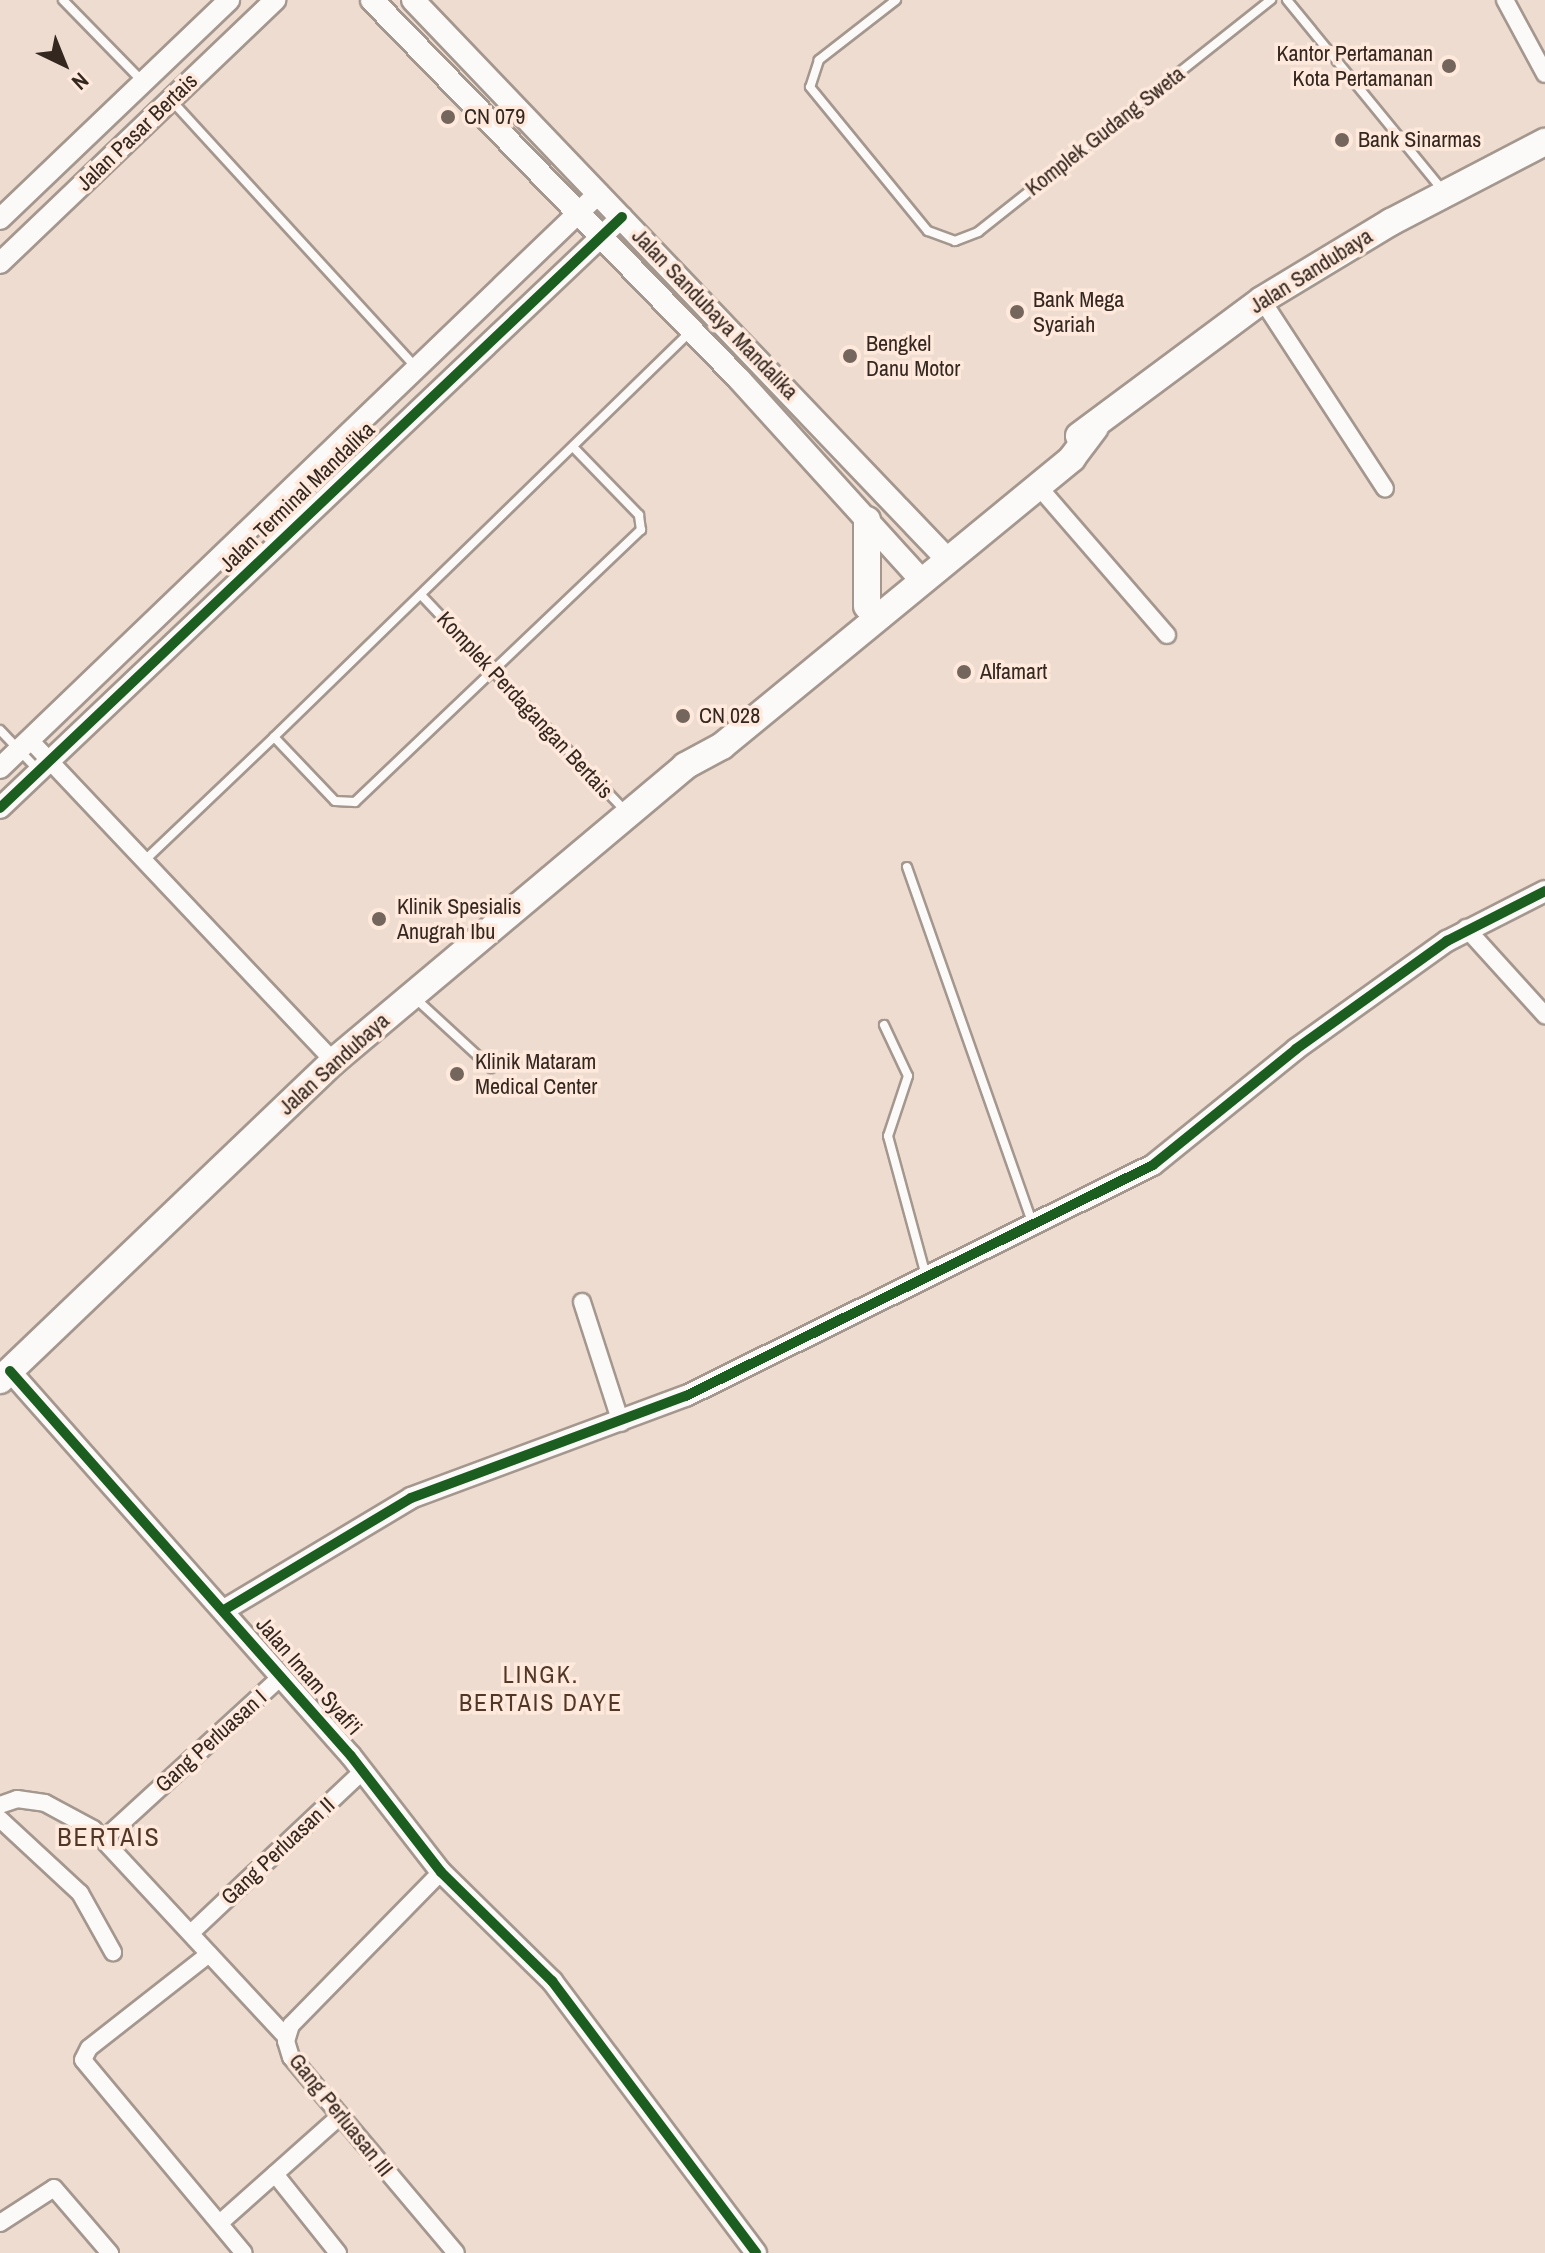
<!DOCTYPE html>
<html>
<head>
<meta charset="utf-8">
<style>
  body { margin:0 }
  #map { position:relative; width:1545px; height:2253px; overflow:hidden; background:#eedcd1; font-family:"Archivo Narrow",sans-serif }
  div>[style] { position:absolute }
  .roads { filter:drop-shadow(2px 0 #a4978e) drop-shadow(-2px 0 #a4978e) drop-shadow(0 2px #a4978e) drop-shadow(0 -2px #a4978e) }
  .service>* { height:8px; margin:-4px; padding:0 4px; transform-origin:4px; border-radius:4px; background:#fcfaf8 }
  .minor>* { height:16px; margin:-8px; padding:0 8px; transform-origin:8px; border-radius:8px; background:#fcfaf8 }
  .tertiary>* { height:20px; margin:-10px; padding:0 10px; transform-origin:10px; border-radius:10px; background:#fcfaf8 }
  .secondary>* { height:22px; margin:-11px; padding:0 11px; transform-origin:11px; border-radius:11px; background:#fcfaf8 }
  .trunk>* { height:26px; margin:-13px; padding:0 13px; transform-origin:13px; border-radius:13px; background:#fcfaf8 }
  .cycleway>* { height:10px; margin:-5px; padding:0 5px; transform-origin:5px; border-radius:5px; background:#1b5e20 }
  .dots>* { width:22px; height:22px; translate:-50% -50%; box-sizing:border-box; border:4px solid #fee9dc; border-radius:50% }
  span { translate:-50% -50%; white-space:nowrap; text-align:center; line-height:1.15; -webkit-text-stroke:7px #fee9dc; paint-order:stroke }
  .poi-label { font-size:22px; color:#34271f }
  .right { translate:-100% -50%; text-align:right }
  .left { translate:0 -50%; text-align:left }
  .street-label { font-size:22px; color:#34271f }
  .neighbourhood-label { font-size:24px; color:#533726; letter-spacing:2px }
  .quarter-label { font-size:26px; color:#533726; letter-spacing:2px }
  .north { position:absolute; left:24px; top:24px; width:80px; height:80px; -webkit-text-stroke:6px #fee9dc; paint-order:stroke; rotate:137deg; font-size:22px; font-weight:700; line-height:32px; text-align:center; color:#34271f }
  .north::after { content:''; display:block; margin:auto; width:28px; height:36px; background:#34271f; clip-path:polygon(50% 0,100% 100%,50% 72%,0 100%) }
</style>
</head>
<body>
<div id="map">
  <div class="roads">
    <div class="service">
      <div style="left:63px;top:0;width:115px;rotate:45.7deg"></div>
      <div style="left:896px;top:0;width:98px;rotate:142.1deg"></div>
      <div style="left:819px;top:60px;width:28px;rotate:108deg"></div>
      <div style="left:810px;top:87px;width:186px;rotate:50.7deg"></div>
      <div style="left:928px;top:231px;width:29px;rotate:20deg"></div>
      <div style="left:955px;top:241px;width:25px;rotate:-21deg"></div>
      <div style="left:978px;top:232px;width:374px;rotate:-38.4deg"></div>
      <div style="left:1287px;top:0;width:248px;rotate:50.7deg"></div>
      <div style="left:171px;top:100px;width:360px;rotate:47.5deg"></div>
      <div style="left:422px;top:596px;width:296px;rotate:46.6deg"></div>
      <div style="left:0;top:730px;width:55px;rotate:46.5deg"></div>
      <div style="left:274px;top:737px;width:583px;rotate:-44.24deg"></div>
      <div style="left:144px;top:861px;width:180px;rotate:-43.6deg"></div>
      <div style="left:274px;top:737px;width:88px;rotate:46.4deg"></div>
      <div style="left:335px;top:801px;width:20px;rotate:3deg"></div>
      <div style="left:355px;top:802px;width:395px;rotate:-43.6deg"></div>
      <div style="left:641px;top:530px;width:15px;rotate:-98deg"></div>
      <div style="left:639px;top:515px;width:93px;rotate:-134.1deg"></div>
      <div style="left:907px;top:867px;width:376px;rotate:70.6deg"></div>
      <div style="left:416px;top:999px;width:102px;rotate:42.6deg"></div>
      <div style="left:884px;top:1025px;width:56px;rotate:64.8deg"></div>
      <div style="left:908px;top:1076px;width:63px;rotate:108.4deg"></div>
      <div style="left:888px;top:1136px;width:141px;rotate:74.8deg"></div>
    </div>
    <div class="minor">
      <div style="left:1505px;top:0;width:84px;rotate:61.6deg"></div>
      <div style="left:1262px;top:300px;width:225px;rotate:56.9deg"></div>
      <div style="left:1038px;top:486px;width:197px;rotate:49.1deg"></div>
      <div style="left:30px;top:740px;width:442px;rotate:46.6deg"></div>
      <div style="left:1466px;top:928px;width:118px;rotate:47.8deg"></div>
      <div style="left:582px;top:1302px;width:127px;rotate:72.1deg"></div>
      <div style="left:0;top:1805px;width:18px;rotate:-19deg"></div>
      <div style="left:17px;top:1799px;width:28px;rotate:8deg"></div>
      <div style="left:45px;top:1803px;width:55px;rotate:28.4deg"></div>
      <div style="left:93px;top:1829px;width:284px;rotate:47.1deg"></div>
      <div style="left:0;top:1819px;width:109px;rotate:42.8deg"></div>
      <div style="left:80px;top:1893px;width:68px;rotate:60.8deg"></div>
      <div style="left:104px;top:1839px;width:241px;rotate:-42.5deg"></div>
      <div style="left:441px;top:1872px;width:214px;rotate:134.4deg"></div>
      <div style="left:291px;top:2025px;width:17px;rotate:107deg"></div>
      <div style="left:286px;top:2041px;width:17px;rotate:73deg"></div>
      <div style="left:291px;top:2057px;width:256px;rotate:49.9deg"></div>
      <div style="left:193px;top:1931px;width:233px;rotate:-43.3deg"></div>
      <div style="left:209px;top:1954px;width:152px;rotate:141.9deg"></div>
      <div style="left:89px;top:2048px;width:13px;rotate:117deg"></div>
      <div style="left:83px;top:2060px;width:251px;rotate:50.2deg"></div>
      <div style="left:275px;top:2174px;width:101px;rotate:51.4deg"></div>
      <div style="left:221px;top:2222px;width:159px;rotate:-41.7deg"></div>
      <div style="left:0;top:2223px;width:64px;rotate:-32.9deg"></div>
      <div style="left:54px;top:2188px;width:86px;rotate:49.3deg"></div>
    </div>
    <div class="tertiary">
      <div style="left:0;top:219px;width:317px;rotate:-43.7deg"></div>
      <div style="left:0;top:263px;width:381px;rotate:-43.7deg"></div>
      <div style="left:0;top:768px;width:830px;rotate:-43.83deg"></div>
      <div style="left:0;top:808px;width:858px;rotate:-43.54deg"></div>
      <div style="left:10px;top:1371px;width:514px;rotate:48.47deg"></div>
      <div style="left:351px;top:1756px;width:147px;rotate:52.2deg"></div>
      <div style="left:441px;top:1872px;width:156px;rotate:44.5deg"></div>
      <div style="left:552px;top:1981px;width:340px;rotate:53.1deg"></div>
      <div style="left:224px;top:1610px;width:218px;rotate:-30.9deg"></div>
      <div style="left:411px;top:1498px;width:293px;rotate:-20.4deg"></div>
      <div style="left:686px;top:1396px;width:521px;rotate:-26.32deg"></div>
      <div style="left:1153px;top:1165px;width:184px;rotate:-39deg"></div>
      <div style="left:1296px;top:1049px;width:186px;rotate:-35.6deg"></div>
      <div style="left:1447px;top:941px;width:110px;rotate:-27deg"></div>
    </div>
    <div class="secondary">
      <div style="left:372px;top:0;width:528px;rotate:45.92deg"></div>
      <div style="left:739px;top:379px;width:273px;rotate:47.8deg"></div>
      <div style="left:413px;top:0;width:774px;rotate:46.31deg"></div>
    </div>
    <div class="trunk">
      <div style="left:1079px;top:436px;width:228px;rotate:-36.6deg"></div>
      <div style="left:1262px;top:300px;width:151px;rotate:-31.2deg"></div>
      <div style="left:1391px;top:222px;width:174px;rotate:-27.5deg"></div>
      <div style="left:867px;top:606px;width:86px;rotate:-90deg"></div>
      <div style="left:0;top:1380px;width:462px;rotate:-43.7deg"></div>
      <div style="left:334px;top:1061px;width:459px;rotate:-40deg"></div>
      <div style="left:685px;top:766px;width:42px;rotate:-28.4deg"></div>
      <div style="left:722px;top:746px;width:453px;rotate:-39.4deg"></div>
      <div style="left:1072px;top:458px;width:38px;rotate:-53deg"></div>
    </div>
  </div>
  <div class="cycleway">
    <div style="left:0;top:808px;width:858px;rotate:-43.54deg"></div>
    <div style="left:10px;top:1371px;width:514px;rotate:48.47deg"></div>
    <div style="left:351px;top:1756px;width:147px;rotate:52.2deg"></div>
    <div style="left:441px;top:1872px;width:156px;rotate:44.5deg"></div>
    <div style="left:552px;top:1981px;width:340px;rotate:53.1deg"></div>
    <div style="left:224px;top:1610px;width:218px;rotate:-30.9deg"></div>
    <div style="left:411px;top:1498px;width:293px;rotate:-20.4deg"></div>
    <div style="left:686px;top:1396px;width:521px;rotate:-26.32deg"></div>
    <div style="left:1153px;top:1165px;width:184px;rotate:-39deg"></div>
    <div style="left:1296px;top:1049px;width:186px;rotate:-35.6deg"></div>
    <div style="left:1447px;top:941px;width:110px;rotate:-27deg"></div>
  </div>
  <div class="dots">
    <div style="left:1449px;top:66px;background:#75665d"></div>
    <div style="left:448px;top:117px;background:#75665d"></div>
    <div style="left:1342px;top:140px;background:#75665d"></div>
    <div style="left:1017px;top:312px;background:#75665d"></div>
    <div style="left:850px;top:356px;background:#75665d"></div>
    <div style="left:964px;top:672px;background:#75665d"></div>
    <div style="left:683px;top:716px;background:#75665d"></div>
    <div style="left:379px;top:919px;background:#75665d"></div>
    <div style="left:457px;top:1074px;background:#75665d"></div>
  </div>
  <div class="poi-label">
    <span class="right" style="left:1433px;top:66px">Kantor Pertamanan<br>Kota Pertamanan</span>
    <span class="left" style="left:464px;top:117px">CN 079</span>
    <span class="left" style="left:1358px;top:140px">Bank Sinarmas</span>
    <span class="left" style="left:1033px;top:312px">Bank Mega<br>Syariah</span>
    <span class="left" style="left:866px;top:356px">Bengkel<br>Danu Motor</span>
    <span class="left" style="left:980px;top:672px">Alfamart</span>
    <span class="left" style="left:699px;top:716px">CN 028</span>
    <span class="left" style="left:397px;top:919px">Klinik Spesialis<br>Anugrah Ibu</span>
    <span class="left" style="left:475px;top:1074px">Klinik Mataram<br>Medical Center</span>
  </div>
  <div class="street-label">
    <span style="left:1105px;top:131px;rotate:-38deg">Komplek Gudang Sweta</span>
    <span style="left:137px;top:132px;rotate:-44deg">Jalan Pasar Bertais</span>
    <span style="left:1311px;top:271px;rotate:-32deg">Jalan Sandubaya</span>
    <span style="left:715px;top:314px;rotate:46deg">Jalan Sandubaya Mandalika</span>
    <span style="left:297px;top:497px;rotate:-44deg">Jalan Terminal Mandalika</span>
    <span style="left:525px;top:705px;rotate:47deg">Komplek Perdagangan Bertais</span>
    <span style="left:334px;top:1064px;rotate:-42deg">Jalan Sandubaya</span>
    <span style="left:309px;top:1676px;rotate:49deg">Jalan Imam Syafi'i</span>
    <span style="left:211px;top:1741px;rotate:-42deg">Gang Perluasan I</span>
    <span style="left:278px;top:1851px;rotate:-43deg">Gang Perluasan II</span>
    <span style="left:341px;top:2115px;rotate:51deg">Gang Perluasan III</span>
  </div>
  <div class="neighbourhood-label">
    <span style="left:541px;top:1689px">LINGK.<br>BERTAIS DAYE</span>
  </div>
  <div class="quarter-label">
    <span style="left:109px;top:1837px">BERTAIS</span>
  </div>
  <div class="north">N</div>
</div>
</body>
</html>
